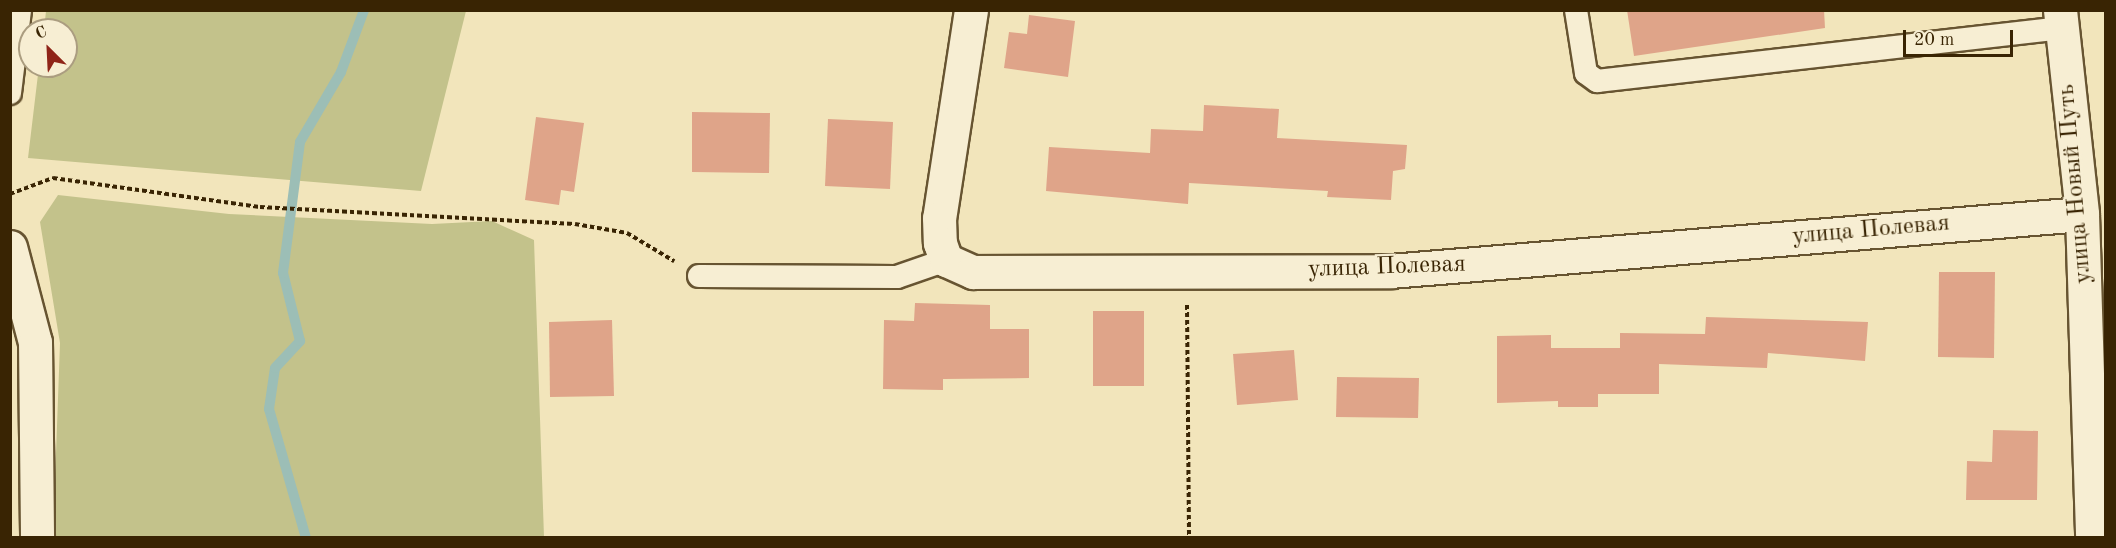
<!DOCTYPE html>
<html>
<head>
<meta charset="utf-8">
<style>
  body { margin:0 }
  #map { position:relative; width:2116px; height:548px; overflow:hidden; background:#f2e5bb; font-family:"Old Standard TT",serif }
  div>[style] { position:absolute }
  .green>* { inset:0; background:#c3c28b }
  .stream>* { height:10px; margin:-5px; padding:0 5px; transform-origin:5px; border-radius:5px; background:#9cbeb6 }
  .building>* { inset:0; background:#dfa489 }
  .path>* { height:4px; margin-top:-2px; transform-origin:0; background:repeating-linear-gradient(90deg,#392403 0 4.5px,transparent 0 7.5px) }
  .roads { filter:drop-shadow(2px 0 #675431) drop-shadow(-2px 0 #675431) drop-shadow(0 2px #675431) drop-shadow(0 -2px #675431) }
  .service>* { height:22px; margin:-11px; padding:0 11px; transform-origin:11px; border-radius:11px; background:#f7eed3 }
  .minor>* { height:33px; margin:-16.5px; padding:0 16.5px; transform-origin:16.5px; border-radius:16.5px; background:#f7eed3 }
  span { translate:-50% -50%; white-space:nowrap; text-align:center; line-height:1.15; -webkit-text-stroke:4.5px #f7eed3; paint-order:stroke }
  .street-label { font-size:24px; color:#392403 }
  .frame { position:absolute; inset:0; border:12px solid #392403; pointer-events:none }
  .north { position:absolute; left:18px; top:18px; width:60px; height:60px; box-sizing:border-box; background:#f7eed3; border:2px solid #ab9d80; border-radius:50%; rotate:336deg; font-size:16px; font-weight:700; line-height:24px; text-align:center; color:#392403 }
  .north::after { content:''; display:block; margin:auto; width:21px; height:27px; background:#8f2418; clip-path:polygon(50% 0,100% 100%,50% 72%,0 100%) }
  .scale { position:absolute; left:1903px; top:30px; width:110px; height:27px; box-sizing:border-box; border:3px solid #392403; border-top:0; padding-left:8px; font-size:18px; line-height:21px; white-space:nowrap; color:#392403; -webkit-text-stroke:4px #f7eed3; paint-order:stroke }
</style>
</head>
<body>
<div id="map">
  <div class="green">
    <div style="clip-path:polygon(46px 11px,46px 10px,466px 11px,421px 191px,28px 158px,39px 66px,66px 66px,66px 30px,44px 30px)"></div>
    <div style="clip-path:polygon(58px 195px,229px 214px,432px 224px,492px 221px,534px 240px,544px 537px,53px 537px,60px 343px,40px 222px)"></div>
  </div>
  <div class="stream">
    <div style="left:306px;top:538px;width:134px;rotate:-106deg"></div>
    <div style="left:269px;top:409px;width:41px;rotate:-81.7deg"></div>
    <div style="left:275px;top:368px;width:37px;rotate:-47deg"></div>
    <div style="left:300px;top:341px;width:70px;rotate:-104deg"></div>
    <div style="left:283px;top:273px;width:132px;rotate:-82.6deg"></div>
    <div style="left:300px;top:142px;width:81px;rotate:-59.6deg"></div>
    <div style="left:341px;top:72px;width:66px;rotate:-69.6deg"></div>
  </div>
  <div class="building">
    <div style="clip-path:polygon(1627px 10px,1824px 10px,1825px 28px,1634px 56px)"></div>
    <div style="clip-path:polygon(1029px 15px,1075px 21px,1068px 77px,1004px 68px,1009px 32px,1027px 34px)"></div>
    <div style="clip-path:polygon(1204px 105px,1279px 109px,1277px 138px,1407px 145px,1405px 169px,1393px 171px,1391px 200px,1327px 197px,1328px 191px,1189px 183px,1188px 204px,1046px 191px,1049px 147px,1150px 153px,1151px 129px,1203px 131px)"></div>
    <div style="clip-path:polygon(692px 112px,770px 113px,769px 173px,692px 172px)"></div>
    <div style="clip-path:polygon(536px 117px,584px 123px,574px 192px,561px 190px,559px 205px,525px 200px)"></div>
    <div style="clip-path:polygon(828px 119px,893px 122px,890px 189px,825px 186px)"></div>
    <div style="clip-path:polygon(1939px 272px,1995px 272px,1994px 358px,1938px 357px)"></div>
    <div style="clip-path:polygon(915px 303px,990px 305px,990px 329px,1029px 329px,1029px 378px,943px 379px,943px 390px,883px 389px,884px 320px,914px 321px)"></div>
    <div style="clip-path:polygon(1093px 311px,1144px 311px,1144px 386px,1093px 386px)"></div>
    <div style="clip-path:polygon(1706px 317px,1868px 322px,1865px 361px,1768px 353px,1767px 368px,1659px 364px,1659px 394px,1598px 394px,1598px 407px,1558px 407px,1558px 401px,1497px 403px,1497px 336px,1551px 335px,1551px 348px,1620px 348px,1620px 333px,1705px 334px)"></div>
    <div style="clip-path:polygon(612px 320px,614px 396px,550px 397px,549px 322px)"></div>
    <div style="clip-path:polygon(1294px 350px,1298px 400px,1237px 405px,1233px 354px)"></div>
    <div style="clip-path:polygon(1337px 377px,1419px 378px,1418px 418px,1336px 417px)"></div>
    <div style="clip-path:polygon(1993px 430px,2038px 431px,2037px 500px,1966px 500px,1967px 461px,1992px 462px)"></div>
  </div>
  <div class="path">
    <div style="left:10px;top:194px;width:46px;rotate:-20.4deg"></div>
    <div style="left:53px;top:178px;width:209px;rotate:8deg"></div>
    <div style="left:260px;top:207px;width:315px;rotate:3.1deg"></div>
    <div style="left:575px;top:224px;width:53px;rotate:9.8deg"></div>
    <div style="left:627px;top:233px;width:55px;rotate:30.8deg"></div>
    <div style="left:1187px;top:305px;width:233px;rotate:89.5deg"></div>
  </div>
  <div class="roads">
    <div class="service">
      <div style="left:1576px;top:10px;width:64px;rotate:81deg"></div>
      <div style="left:1586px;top:73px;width:14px;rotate:36deg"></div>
      <div style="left:1597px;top:81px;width:468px;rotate:-6.5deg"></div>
      <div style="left:10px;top:93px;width:84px;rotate:-83.1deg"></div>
      <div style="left:699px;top:276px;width:198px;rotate:0.3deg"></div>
      <div style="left:897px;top:277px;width:52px;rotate:-19.1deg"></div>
    </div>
    <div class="minor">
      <div style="left:971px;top:10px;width:210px;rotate:98.7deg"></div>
      <div style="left:939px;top:218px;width:25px;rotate:88deg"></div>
      <div style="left:940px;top:243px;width:18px;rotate:71deg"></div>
      <div style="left:946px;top:260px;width:30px;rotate:24deg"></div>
      <div style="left:973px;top:272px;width:417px;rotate:-0.1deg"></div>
      <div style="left:1390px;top:271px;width:694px;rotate:-4.71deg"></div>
      <div style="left:2060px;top:10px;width:205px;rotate:83.8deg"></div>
      <div style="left:2082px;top:214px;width:324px;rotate:88.2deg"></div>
      <div style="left:10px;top:247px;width:98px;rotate:75.3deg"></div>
      <div style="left:35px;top:342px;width:196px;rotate:89.4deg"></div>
    </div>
  </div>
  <div class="street-label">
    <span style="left:2076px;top:184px;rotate:-95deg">улица Новый Путь</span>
    <span style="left:1871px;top:231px;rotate:-5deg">улица Полевая</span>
    <span style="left:1387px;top:268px;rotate:-2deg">улица Полевая</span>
  </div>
  <div class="frame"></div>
  <div class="north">С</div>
  <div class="scale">20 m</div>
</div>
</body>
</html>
